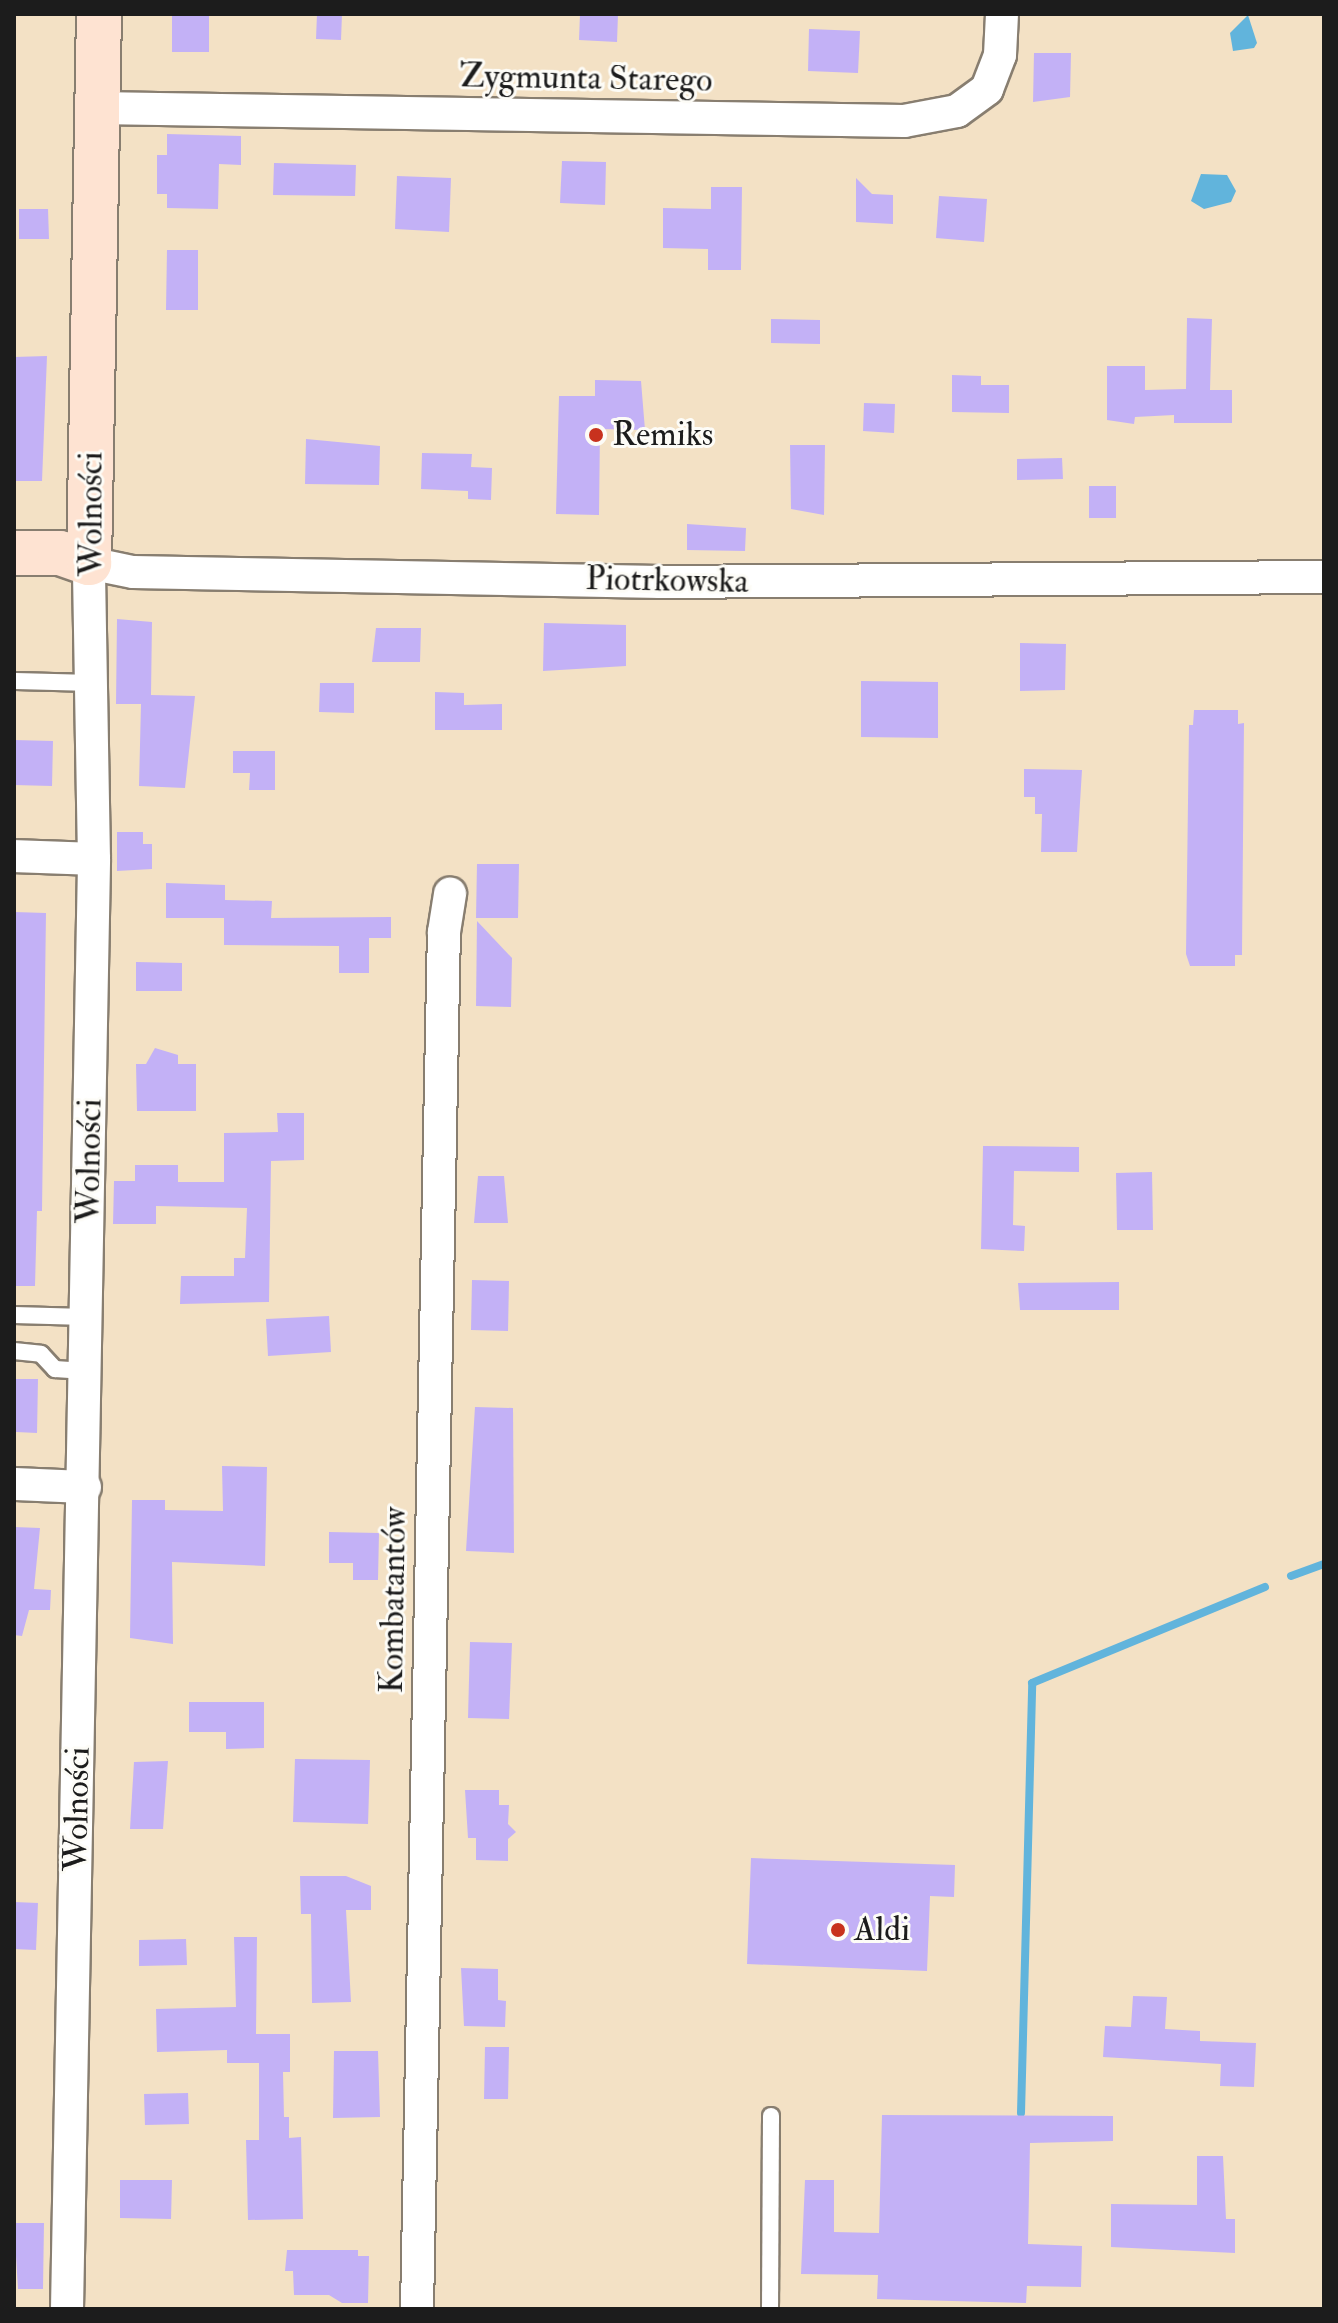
<!DOCTYPE html>
<html>
<head>
<meta charset="utf-8">
<style>
  body { margin:0 }
  #map { position:relative; width:1338px; height:2323px; overflow:hidden; background:#f3e1c5; font-family:"IM FELL Double Pica",serif }
  div>[style] { position:absolute }
  .water>* { inset:0; background:#61b4dc }
  .stream>* { height:8px; margin:-4px; padding:0 4px; transform-origin:4px; border-radius:4px; background:#61b4dc }
  .building>* { inset:0; background:#c3b1f6 }
  .roads { filter:drop-shadow(2px 0 #887e70) drop-shadow(-2px 0 #887e70) drop-shadow(0 2px #887e70) drop-shadow(0 -2px #887e70) }
  .lane>* { height:16px; margin:-8px; padding:0 8px; transform-origin:8px; border-radius:8px; background:#fff }
  .street>* { height:32px; margin:-16px; padding:0 16px; transform-origin:16px; border-radius:16px; background:#fff }
  .secondary>* { height:44px; margin:-22px; padding:0 22px; transform-origin:22px; border-radius:22px; background:#fee3d2 }
  .dots>* { width:22px; height:22px; translate:-50% -50%; box-sizing:border-box; border:4px solid #fdfcf7; border-radius:50% }
  span { translate:-50% -50%; white-space:nowrap; text-align:center; line-height:1.15; -webkit-text-stroke:6px #fdfcf7; paint-order:stroke }
  .street-label { font-size:34px; color:#1c1c1c }
  .poi-label { font-size:34px; color:#1c1c1c }
  .left { translate:0 -50%; text-align:left }
  .frame { position:absolute; inset:0; border:16px solid #1c1c1c; pointer-events:none }
</style>
</head>
<body>
<div id="map">
  <div class="water">
    <div style="clip-path:polygon(1248px 15px,1257px 43px,1254px 48px,1233px 51px,1230px 33px)"></div>
    <div style="clip-path:polygon(1201px 174px,1227px 175px,1236px 191px,1231px 202px,1204px 209px,1191px 201px)"></div>
  </div>
  <div class="stream">
    <div style="left:1291px;top:1576px;width:35px;rotate:-20deg"></div>
    <div style="left:1021px;top:2113px;width:430px;rotate:-88.5deg"></div>
    <div style="left:1032px;top:1683px;width:252px;rotate:-22.4deg"></div>
  </div>
  <div class="building">
    <div style="clip-path:polygon(172px 14px,209px 14px,209px 52px,172px 52px)"></div>
    <div style="clip-path:polygon(317px 14px,342px 14px,341px 40px,316px 39px)"></div>
    <div style="clip-path:polygon(580px 14px,618px 14px,617px 42px,579px 40px)"></div>
    <div style="clip-path:polygon(809px 29px,860px 31px,858px 73px,808px 71px)"></div>
    <div style="clip-path:polygon(1034px 53px,1071px 53px,1070px 97px,1033px 102px)"></div>
    <div style="clip-path:polygon(167px 134px,241px 136px,241px 165px,219px 164px,218px 209px,167px 208px,167px 194px,157px 194px,157px 155px,167px 155px)"></div>
    <div style="clip-path:polygon(562px 161px,606px 162px,605px 205px,560px 203px)"></div>
    <div style="clip-path:polygon(274px 163px,356px 165px,355px 196px,273px 195px)"></div>
    <div style="clip-path:polygon(397px 176px,451px 178px,449px 232px,395px 229px)"></div>
    <div style="clip-path:polygon(856px 178px,872px 194px,893px 195px,893px 224px,856px 222px)"></div>
    <div style="clip-path:polygon(711px 187px,742px 187px,741px 270px,708px 270px,708px 249px,663px 248px,663px 208px,711px 209px)"></div>
    <div style="clip-path:polygon(939px 196px,987px 199px,984px 242px,936px 238px)"></div>
    <div style="clip-path:polygon(19px 209px,48px 209px,49px 239px,19px 239px)"></div>
    <div style="clip-path:polygon(167px 250px,198px 250px,198px 310px,166px 310px)"></div>
    <div style="clip-path:polygon(1187px 318px,1212px 319px,1210px 390px,1232px 390px,1232px 423px,1174px 423px,1174px 415px,1135px 417px,1134px 424px,1107px 420px,1107px 366px,1145px 366px,1145px 390px,1186px 389px)"></div>
    <div style="clip-path:polygon(771px 319px,820px 320px,820px 344px,771px 343px)"></div>
    <div style="clip-path:polygon(47px 356px,42px 481px,14px 481px,14px 357px)"></div>
    <div style="clip-path:polygon(952px 375px,981px 376px,981px 385px,1009px 385px,1009px 413px,952px 412px)"></div>
    <div style="clip-path:polygon(595px 380px,641px 381px,645px 430px,600px 429px,599px 515px,556px 514px,559px 396px,595px 396px)"></div>
    <div style="clip-path:polygon(864px 403px,895px 404px,894px 433px,863px 431px)"></div>
    <div style="clip-path:polygon(306px 439px,380px 446px,379px 485px,305px 484px)"></div>
    <div style="clip-path:polygon(790px 445px,825px 445px,824px 515px,791px 509px)"></div>
    <div style="clip-path:polygon(422px 453px,472px 454px,471px 467px,492px 468px,491px 500px,468px 499px,468px 491px,421px 489px)"></div>
    <div style="clip-path:polygon(1062px 458px,1063px 479px,1017px 480px,1017px 459px)"></div>
    <div style="clip-path:polygon(1089px 486px,1116px 486px,1116px 518px,1089px 518px)"></div>
    <div style="clip-path:polygon(687px 524px,746px 528px,745px 551px,687px 550px)"></div>
    <div style="clip-path:polygon(117px 619px,152px 622px,151px 695px,195px 696px,185px 788px,139px 786px,141px 704px,116px 704px)"></div>
    <div style="clip-path:polygon(544px 623px,626px 625px,626px 666px,543px 671px)"></div>
    <div style="clip-path:polygon(376px 628px,421px 628px,420px 662px,372px 662px)"></div>
    <div style="clip-path:polygon(1020px 643px,1066px 644px,1065px 690px,1020px 691px)"></div>
    <div style="clip-path:polygon(861px 681px,938px 682px,938px 738px,861px 737px)"></div>
    <div style="clip-path:polygon(320px 683px,354px 683px,354px 713px,319px 712px)"></div>
    <div style="clip-path:polygon(435px 692px,464px 693px,464px 705px,502px 704px,502px 730px,435px 730px)"></div>
    <div style="clip-path:polygon(1194px 710px,1238px 710px,1238px 724px,1244px 723px,1242px 955px,1235px 955px,1235px 966px,1190px 966px,1186px 954px,1189px 725px,1193px 725px)"></div>
    <div style="clip-path:polygon(14px 740px,53px 741px,52px 786px,14px 785px)"></div>
    <div style="clip-path:polygon(233px 751px,275px 751px,275px 790px,249px 790px,250px 773px,233px 773px)"></div>
    <div style="clip-path:polygon(1024px 769px,1082px 770px,1077px 852px,1041px 852px,1042px 814px,1035px 814px,1035px 797px,1024px 797px)"></div>
    <div style="clip-path:polygon(117px 832px,143px 832px,143px 844px,152px 844px,152px 869px,117px 871px)"></div>
    <div style="clip-path:polygon(477px 864px,519px 864px,518px 918px,476px 918px)"></div>
    <div style="clip-path:polygon(166px 883px,225px 885px,225px 900px,272px 901px,271px 918px,391px 917px,391px 938px,369px 938px,369px 973px,339px 973px,339px 946px,224px 945px,224px 918px,166px 918px)"></div>
    <div style="clip-path:polygon(14px 912px,46px 913px,42px 1211px,37px 1211px,35px 1286px,14px 1286px)"></div>
    <div style="clip-path:polygon(477px 921px,512px 958px,511px 1007px,476px 1006px)"></div>
    <div style="clip-path:polygon(136px 962px,182px 963px,182px 991px,136px 991px)"></div>
    <div style="clip-path:polygon(155px 1048px,178px 1055px,178px 1064px,196px 1064px,196px 1111px,137px 1111px,136px 1064px,146px 1064px)"></div>
    <div style="clip-path:polygon(277px 1113px,304px 1113px,304px 1160px,271px 1161px,269px 1302px,180px 1304px,181px 1276px,234px 1276px,234px 1258px,245px 1258px,247px 1208px,156px 1206px,156px 1224px,113px 1224px,114px 1181px,135px 1181px,135px 1165px,178px 1165px,178px 1182px,224px 1182px,224px 1133px,278px 1132px)"></div>
    <div style="clip-path:polygon(983px 1146px,1079px 1147px,1079px 1172px,1014px 1171px,1013px 1225px,1025px 1226px,1024px 1251px,981px 1249px)"></div>
    <div style="clip-path:polygon(1152px 1172px,1153px 1230px,1117px 1230px,1116px 1173px)"></div>
    <div style="clip-path:polygon(478px 1176px,504px 1176px,508px 1223px,474px 1223px)"></div>
    <div style="clip-path:polygon(472px 1280px,509px 1281px,508px 1331px,471px 1330px)"></div>
    <div style="clip-path:polygon(1119px 1282px,1119px 1310px,1020px 1310px,1018px 1283px)"></div>
    <div style="clip-path:polygon(329px 1316px,331px 1352px,268px 1356px,266px 1319px)"></div>
    <div style="clip-path:polygon(14px 1379px,38px 1379px,37px 1433px,16px 1432px)"></div>
    <div style="clip-path:polygon(475px 1407px,513px 1408px,514px 1553px,466px 1551px)"></div>
    <div style="clip-path:polygon(222px 1466px,267px 1467px,265px 1566px,172px 1562px,173px 1644px,130px 1638px,132px 1500px,165px 1500px,165px 1510px,223px 1511px)"></div>
    <div style="clip-path:polygon(14px 1527px,40px 1528px,34px 1589px,51px 1590px,50px 1610px,29px 1610px,22px 1636px,14px 1635px)"></div>
    <div style="clip-path:polygon(329px 1532px,379px 1533px,378px 1580px,353px 1580px,353px 1563px,329px 1563px)"></div>
    <div style="clip-path:polygon(470px 1642px,512px 1643px,509px 1719px,468px 1718px)"></div>
    <div style="clip-path:polygon(189px 1702px,264px 1702px,264px 1748px,226px 1749px,226px 1732px,189px 1732px)"></div>
    <div style="clip-path:polygon(295px 1759px,370px 1760px,368px 1824px,293px 1822px)"></div>
    <div style="clip-path:polygon(168px 1761px,163px 1829px,130px 1829px,134px 1762px)"></div>
    <div style="clip-path:polygon(465px 1790px,499px 1790px,499px 1805px,509px 1805px,508px 1824px,516px 1832px,508px 1839px,508px 1861px,476px 1860px,476px 1838px,468px 1838px)"></div>
    <div style="clip-path:polygon(751px 1858px,955px 1865px,954px 1897px,930px 1896px,927px 1971px,747px 1964px)"></div>
    <div style="clip-path:polygon(300px 1876px,346px 1876px,371px 1886px,371px 1910px,346px 1910px,351px 2002px,312px 2003px,311px 1914px,301px 1914px)"></div>
    <div style="clip-path:polygon(14px 1902px,38px 1903px,36px 1950px,14px 1949px)"></div>
    <div style="clip-path:polygon(234px 1937px,257px 1937px,256px 2034px,290px 2034px,290px 2072px,283px 2072px,284px 2117px,289px 2117px,289px 2138px,301px 2137px,303px 2219px,248px 2220px,246px 2140px,259px 2140px,259px 2063px,227px 2063px,227px 2050px,157px 2052px,156px 2009px,236px 2007px)"></div>
    <div style="clip-path:polygon(186px 1939px,187px 1965px,139px 1966px,139px 1940px)"></div>
    <div style="clip-path:polygon(461px 1968px,498px 1969px,498px 2000px,506px 2001px,505px 2027px,464px 2026px)"></div>
    <div style="clip-path:polygon(1133px 1996px,1167px 1997px,1165px 2029px,1200px 2031px,1200px 2041px,1256px 2043px,1254px 2087px,1220px 2086px,1221px 2064px,1103px 2057px,1105px 2026px,1131px 2027px)"></div>
    <div style="clip-path:polygon(485px 2047px,509px 2047px,508px 2099px,484px 2099px)"></div>
    <div style="clip-path:polygon(334px 2051px,378px 2051px,380px 2117px,333px 2118px)"></div>
    <div style="clip-path:polygon(188px 2093px,189px 2124px,145px 2125px,144px 2094px)"></div>
    <div style="clip-path:polygon(882px 2115px,1113px 2116px,1113px 2141px,1030px 2143px,1028px 2244px,1082px 2246px,1081px 2287px,1027px 2286px,1026px 2303px,877px 2299px,878px 2275px,801px 2274px,805px 2180px,834px 2180px,834px 2232px,879px 2233px)"></div>
    <div style="clip-path:polygon(1197px 2156px,1223px 2156px,1226px 2219px,1235px 2219px,1235px 2253px,1111px 2247px,1111px 2204px,1197px 2205px)"></div>
    <div style="clip-path:polygon(120px 2180px,172px 2180px,171px 2219px,120px 2218px)"></div>
    <div style="clip-path:polygon(14px 2223px,44px 2223px,43px 2289px,18px 2289px)"></div>
    <div style="clip-path:polygon(287px 2250px,358px 2250px,358px 2256px,369px 2256px,368px 2303px,342px 2303px,329px 2295px,294px 2295px,293px 2271px,285px 2271px)"></div>
  </div>
  <div class="roads">
    <div class="lane">
      <div style="left:14px;top:681px;width:80px;rotate:1.4deg"></div>
      <div style="left:14px;top:1315px;width:72px;rotate:1.6deg"></div>
      <div style="left:14px;top:1351px;width:27px;rotate:6deg"></div>
      <div style="left:41px;top:1354px;width:21px;rotate:47deg"></div>
      <div style="left:55px;top:1369px;width:30px;rotate:4deg"></div>
      <div style="left:770px;top:2309px;width:193px;rotate:-89.7deg"></div>
    </div>
    <div class="street">
      <div style="left:97px;top:108px;width:807px;rotate:0.92deg"></div>
      <div style="left:904px;top:121px;width:54px;rotate:-10.7deg"></div>
      <div style="left:957px;top:111px;width:37px;rotate:-36deg"></div>
      <div style="left:987px;top:89px;width:36px;rotate:-69deg"></div>
      <div style="left:1000px;top:55px;width:41px;rotate:-87.2deg"></div>
      <div style="left:14px;top:856px;width:80px;rotate:2.1deg"></div>
      <div style="left:14px;top:1484px;width:71px;rotate:2.4deg"></div>
      <div style="left:67px;top:2309px;width:1450px;rotate:-88.93deg"></div>
      <div style="left:94px;top:859px;width:296px;rotate:-91deg"></div>
      <div style="left:89px;top:563px;width:45px;rotate:11.6deg"></div>
      <div style="left:133px;top:572px;width:527px;rotate:1.09deg"></div>
      <div style="left:660px;top:582px;width:664px;rotate:-0.43deg"></div>
      <div style="left:417px;top:2309px;width:1377px;rotate:-88.88deg"></div>
      <div style="left:444px;top:932px;width:39px;rotate:-81deg"></div>
    </div>
    <div class="secondary">
      <div style="left:14px;top:553px;width:46px"></div>
      <div style="left:60px;top:553px;width:31px;rotate:19deg"></div>
      <div style="left:89px;top:563px;width:549px;rotate:-88.96deg"></div>
    </div>
  </div>
  <div class="dots">
    <div style="left:596px;top:435px;background:#c8321e"></div>
    <div style="left:838px;top:1930px;background:#c8321e"></div>
  </div>
  <div class="street-label">
    <span style="left:586px;top:78px;rotate:1deg">Zygmunta Starego</span>
    <span style="left:91px;top:514px;rotate:-90deg">Wolności</span>
    <span style="left:667px;top:580px;rotate:1deg">Piotrkowska</span>
    <span style="left:89px;top:1161px;rotate:-89deg">Wolności</span>
    <span style="left:393px;top:1600px;rotate:-89deg">Kombatantów</span>
    <span style="left:77px;top:1809px;rotate:-89deg">Wolności</span>
  </div>
  <div class="poi-label">
    <span class="left" style="left:612px;top:435px">Remiks</span>
    <span class="left" style="left:854px;top:1930px">Aldi</span>
  </div>
  <div class="frame"></div>
</div>
</body>
</html>
